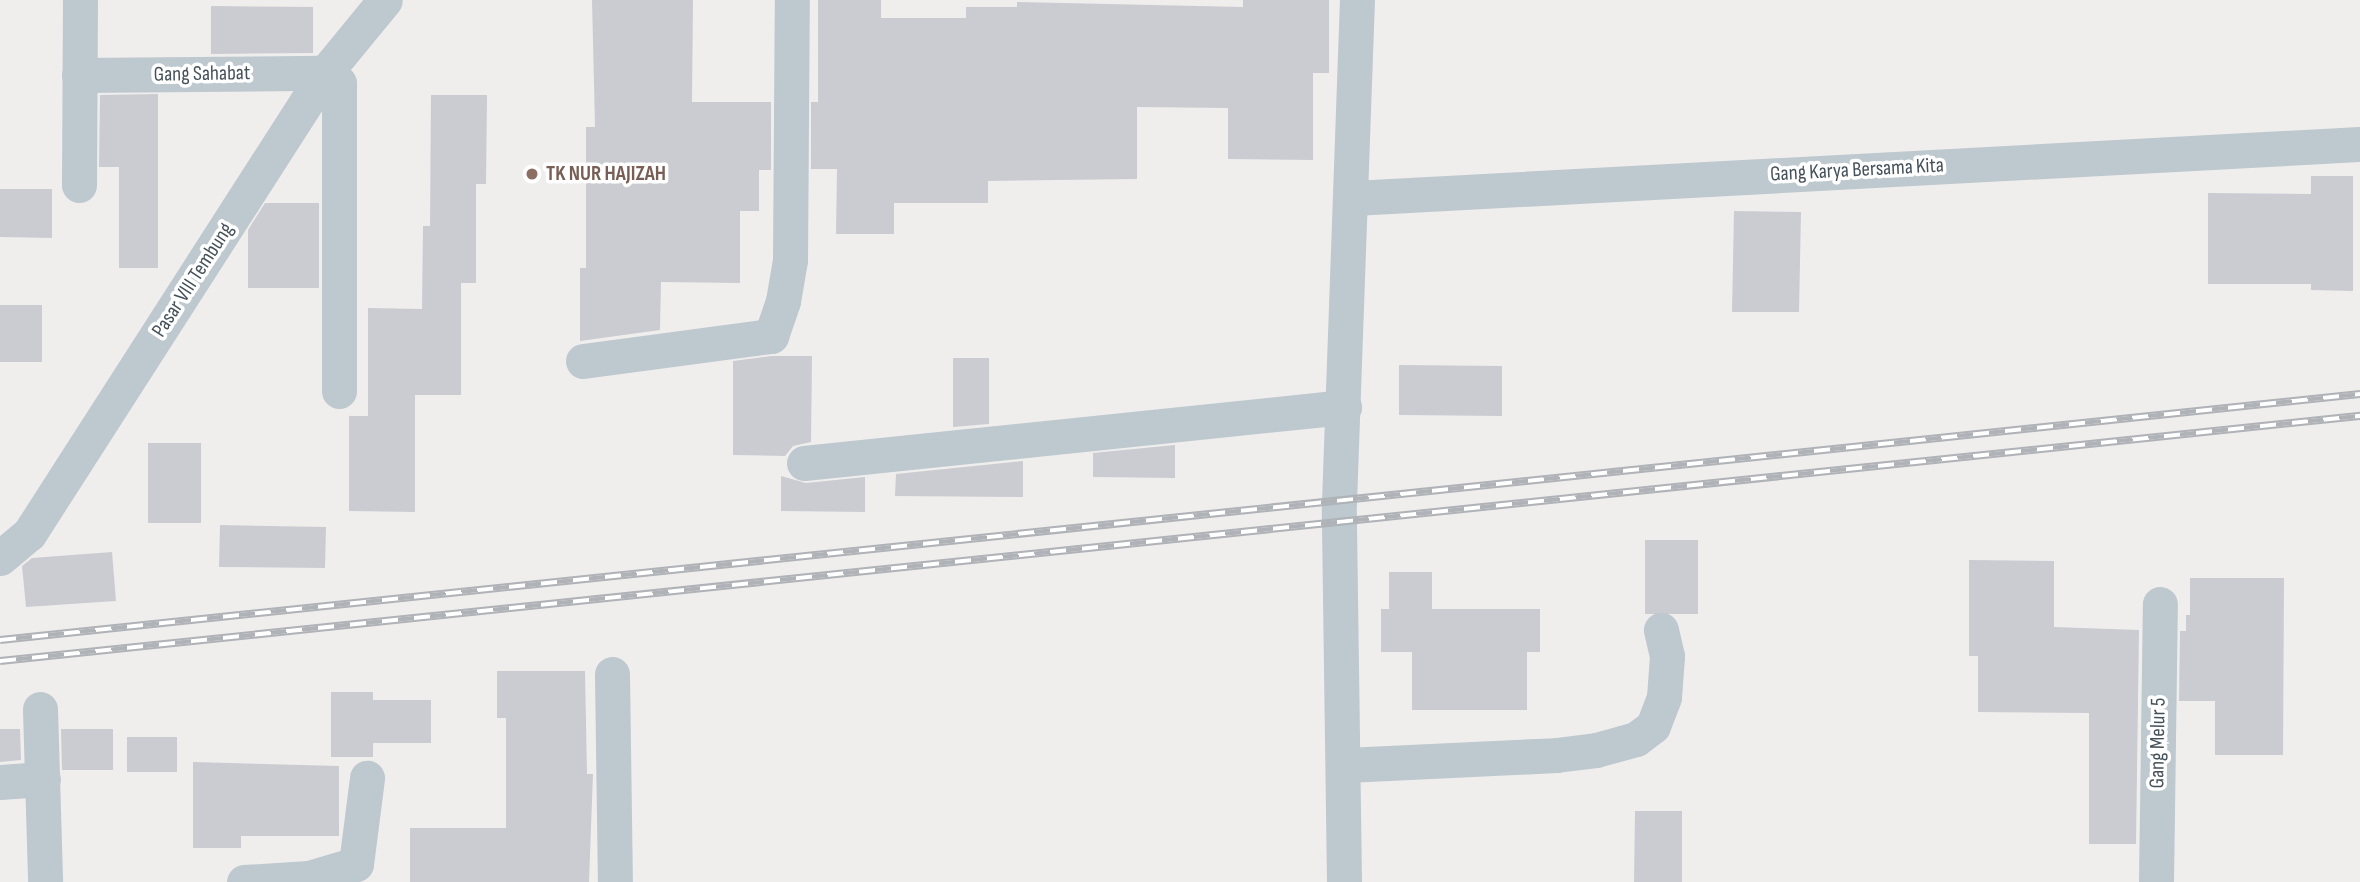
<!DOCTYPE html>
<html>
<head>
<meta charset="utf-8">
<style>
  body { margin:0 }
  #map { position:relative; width:2360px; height:882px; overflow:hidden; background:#f0eded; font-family:"Sofia Sans Condensed",sans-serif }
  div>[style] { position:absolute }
  .building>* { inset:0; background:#caccd2 }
  .street>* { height:35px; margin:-17.5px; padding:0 17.5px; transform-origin:17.5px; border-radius:17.5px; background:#bdc8cf }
  .rail>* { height:8px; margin-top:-4px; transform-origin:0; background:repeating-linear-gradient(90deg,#fff 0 16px,#afb2b7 0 32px); box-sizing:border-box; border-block:2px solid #afb2b7 }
  .dots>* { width:19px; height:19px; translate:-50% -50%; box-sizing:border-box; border:4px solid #fff; border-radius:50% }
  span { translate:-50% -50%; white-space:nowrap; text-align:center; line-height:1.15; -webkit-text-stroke:7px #fff; paint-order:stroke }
  .street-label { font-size:21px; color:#45515a }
  .education-label { font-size:21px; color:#785e54; font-weight:700 }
  .left { translate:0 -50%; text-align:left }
</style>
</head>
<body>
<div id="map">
  <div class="building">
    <div style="clip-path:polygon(592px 0,693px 0,692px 102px,771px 102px,771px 170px,759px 170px,759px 211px,740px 211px,740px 283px,661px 282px,660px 330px,580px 341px,580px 268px,586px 268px,586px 127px,595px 127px)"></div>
    <div style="clip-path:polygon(818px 0,881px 0,881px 18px,966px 18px,966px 7px,1017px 7px,1017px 2px,1243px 7px,1243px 0,1329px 0,1329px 73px,1313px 73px,1313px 160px,1228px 159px,1228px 108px,1137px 107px,1137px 179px,988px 181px,988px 203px,894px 203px,894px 234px,836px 234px,837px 169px,811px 169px,811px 102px,818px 102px)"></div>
    <div style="clip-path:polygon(211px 6px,313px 7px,313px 53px,211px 54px)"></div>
    <div style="clip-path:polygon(158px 94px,158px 268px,119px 268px,119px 167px,99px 167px,100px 95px)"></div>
    <div style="clip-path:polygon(431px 95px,487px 95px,486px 184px,476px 184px,476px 283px,461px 283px,461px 395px,415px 395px,415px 512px,349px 511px,349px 416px,368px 416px,368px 308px,422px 309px,423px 226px,430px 226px)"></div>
    <div style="clip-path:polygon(2311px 176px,2353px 176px,2353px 291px,2311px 290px,2311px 284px,2208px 284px,2208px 193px,2311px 194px)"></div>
    <div style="clip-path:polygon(0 189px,52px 189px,52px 238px,0 237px)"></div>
    <div style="clip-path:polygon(265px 203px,319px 203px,319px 288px,248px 288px,248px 230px)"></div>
    <div style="clip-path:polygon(1734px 211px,1801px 212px,1799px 312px,1732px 312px)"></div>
    <div style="clip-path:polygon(0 305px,42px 305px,42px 362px,0 362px)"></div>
    <div style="clip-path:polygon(772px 356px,812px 356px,811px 442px,793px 446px,785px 456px,733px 455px,733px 361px)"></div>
    <div style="clip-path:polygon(953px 358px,989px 358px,989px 424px,953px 427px)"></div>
    <div style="clip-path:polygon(1399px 365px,1502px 366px,1502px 416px,1399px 415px)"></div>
    <div style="clip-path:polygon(148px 443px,201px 443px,201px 523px,148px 523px)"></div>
    <div style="clip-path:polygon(1175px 445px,1175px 478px,1093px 477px,1093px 453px)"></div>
    <div style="clip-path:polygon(1023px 461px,1023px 497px,895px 496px,896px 474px)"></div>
    <div style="clip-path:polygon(781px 476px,806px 483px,865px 477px,865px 512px,781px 511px)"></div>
    <div style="clip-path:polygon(220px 525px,326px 527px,325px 568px,219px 567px)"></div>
    <div style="clip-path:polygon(1645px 540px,1698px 540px,1698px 614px,1645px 614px)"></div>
    <div style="clip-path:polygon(112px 552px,116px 601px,26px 607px,22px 566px,32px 558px)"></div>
    <div style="clip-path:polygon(1969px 560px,2054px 561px,2054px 627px,2139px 630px,2136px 844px,2089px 844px,2089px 713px,1978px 712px,1978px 656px,1969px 656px)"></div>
    <div style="clip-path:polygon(1389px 572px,1432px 572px,1432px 609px,1540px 609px,1540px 652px,1527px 652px,1527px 710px,1412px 710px,1412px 652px,1381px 652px,1381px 609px,1389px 609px)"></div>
    <div style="clip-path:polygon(2190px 578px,2284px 578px,2283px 755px,2215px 755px,2215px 701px,2179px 701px,2180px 631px,2186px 631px,2186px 615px,2190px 615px)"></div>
    <div style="clip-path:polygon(497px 671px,585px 671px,587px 774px,593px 774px,589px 882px,410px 882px,410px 828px,506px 828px,506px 718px,497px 718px)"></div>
    <div style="clip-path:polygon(331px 692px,373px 692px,373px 700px,431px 700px,431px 743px,373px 743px,373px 757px,331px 757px)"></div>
    <div style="clip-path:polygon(0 729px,20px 729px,21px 760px,0 762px)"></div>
    <div style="clip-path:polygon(61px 729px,113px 729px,113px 770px,62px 770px)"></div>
    <div style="clip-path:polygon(127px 737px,177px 737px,177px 772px,127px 772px)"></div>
    <div style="clip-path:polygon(193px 762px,339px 766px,339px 836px,241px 836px,241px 848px,193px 848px)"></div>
    <div style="clip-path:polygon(1635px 811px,1682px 811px,1682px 882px,1634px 882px)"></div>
  </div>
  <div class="street">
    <div style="left:79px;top:75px;width:246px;rotate:-0.5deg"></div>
    <div style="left:325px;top:73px;width:17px;rotate:36deg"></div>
    <div style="left:339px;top:83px;width:308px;rotate:90deg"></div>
    <div style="left:79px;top:185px;width:185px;rotate:-89.7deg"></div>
    <div style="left:1353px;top:198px;width:1008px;rotate:-3.07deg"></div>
    <div style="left:583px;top:361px;width:190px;rotate:-7.6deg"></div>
    <div style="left:771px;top:336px;width:37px;rotate:-71deg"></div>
    <div style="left:783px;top:301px;width:42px;rotate:-80.3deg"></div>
    <div style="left:790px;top:260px;width:260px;rotate:-89.6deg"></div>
    <div style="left:804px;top:463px;width:543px;rotate:-5.92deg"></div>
    <div style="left:0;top:558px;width:38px;rotate:-40deg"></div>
    <div style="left:29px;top:534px;width:548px;rotate:-57.3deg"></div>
    <div style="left:325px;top:73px;width:94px;rotate:-50.6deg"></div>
    <div style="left:612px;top:674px;width:208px;rotate:89.2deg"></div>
    <div style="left:40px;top:709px;width:173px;rotate:88.3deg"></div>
    <div style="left:1346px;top:765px;width:210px;rotate:-2.7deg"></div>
    <div style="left:1556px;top:755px;width:40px;rotate:-7.1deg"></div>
    <div style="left:1596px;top:750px;width:41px;rotate:-15.4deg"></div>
    <div style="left:1636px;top:739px;width:21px;rotate:-37deg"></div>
    <div style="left:1653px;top:726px;width:31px;rotate:-69deg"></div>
    <div style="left:1664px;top:697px;width:41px;rotate:-85.8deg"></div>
    <div style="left:1667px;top:656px;width:27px;rotate:-103deg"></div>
    <div style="left:0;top:782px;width:43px;rotate:-4deg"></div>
    <div style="left:244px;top:882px;width:65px;rotate:-3.5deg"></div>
    <div style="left:309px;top:878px;width:49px;rotate:-16.6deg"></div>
    <div style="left:356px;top:864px;width:87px;rotate:-82.7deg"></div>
    <div style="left:1344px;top:882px;width:380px;rotate:-90.8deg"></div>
    <div style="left:1339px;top:502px;width:502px;rotate:-87.95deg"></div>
    <div style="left:2156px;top:882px;width:278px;rotate:-89.2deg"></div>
  </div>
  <div class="rail">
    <div style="left:0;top:640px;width:2373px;rotate:-5.95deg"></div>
    <div style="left:0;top:661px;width:2373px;rotate:-5.93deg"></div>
  </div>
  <div class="dots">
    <div style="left:532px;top:174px;background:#8d6e63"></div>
  </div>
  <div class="street-label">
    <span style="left:202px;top:74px;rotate:-1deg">Gang Sahabat</span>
    <span style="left:1857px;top:170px;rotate:-3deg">Gang Karya Bersama Kita</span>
    <span style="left:193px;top:280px;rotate:-57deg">Pasar VIII Tembung</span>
    <span style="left:2158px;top:743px;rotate:-89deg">Gang Melur 5</span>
  </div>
  <div class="education-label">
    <span class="left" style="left:546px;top:174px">TK NUR HAJIZAH</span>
  </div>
</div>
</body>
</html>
